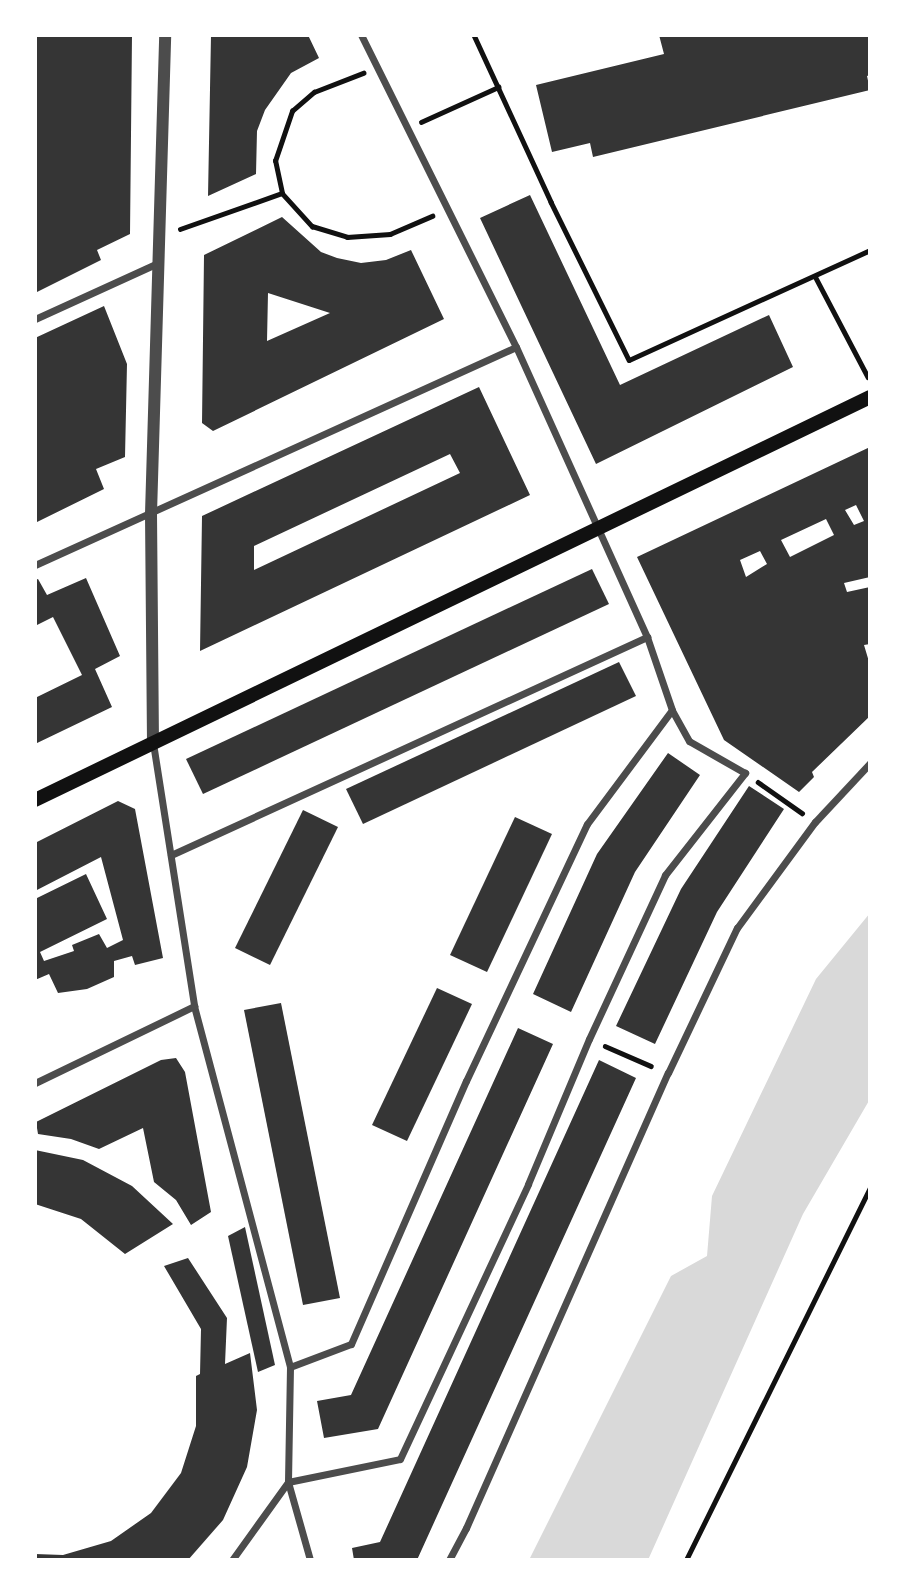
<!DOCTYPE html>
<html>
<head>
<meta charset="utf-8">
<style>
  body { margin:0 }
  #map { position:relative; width:905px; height:1595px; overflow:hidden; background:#fff; font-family:"Public Sans",sans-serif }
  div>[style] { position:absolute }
  .water>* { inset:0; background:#d9d9d9 }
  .building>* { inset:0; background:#353535 }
  .path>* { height:4.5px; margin:-2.25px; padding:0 2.25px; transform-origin:2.25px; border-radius:2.25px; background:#111 }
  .minor>* { height:7px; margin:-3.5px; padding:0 3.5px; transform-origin:3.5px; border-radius:3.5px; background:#4c4c4c }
  .tertiary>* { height:12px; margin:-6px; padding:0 6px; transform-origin:6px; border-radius:6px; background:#4c4c4c }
  .secondary>* { height:14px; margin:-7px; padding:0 7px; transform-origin:7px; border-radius:7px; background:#111 }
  span { translate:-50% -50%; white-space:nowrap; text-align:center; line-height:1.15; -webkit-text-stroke:7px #fff; paint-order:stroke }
  .frame { position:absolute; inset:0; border:37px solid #fff; pointer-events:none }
</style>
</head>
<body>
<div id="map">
  <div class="water">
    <div style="clip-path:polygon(870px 913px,870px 1099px,803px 1214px,648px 1560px,529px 1560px,671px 1276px,707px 1256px,712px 1196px,816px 979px)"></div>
  </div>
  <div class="building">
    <div style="clip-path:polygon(35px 35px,132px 35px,130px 234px,97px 250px,101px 260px,35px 293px)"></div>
    <div style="clip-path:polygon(211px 35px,308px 35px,319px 58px,291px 73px,265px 110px,257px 131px,256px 174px,208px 196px)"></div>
    <div style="clip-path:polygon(659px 35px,870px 35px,870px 75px,867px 76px,870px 90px,593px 157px,590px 143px,552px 152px,536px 85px,664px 54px)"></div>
    <div style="clip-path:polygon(530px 195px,620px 385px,769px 315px,793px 367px,596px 464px,480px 218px)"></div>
    <div style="clip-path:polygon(evenodd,282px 217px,321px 252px,337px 258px,361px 263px,386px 260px,411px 250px,444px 319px,213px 431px,202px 423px,204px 255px,282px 217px,268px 293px,330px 313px,267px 341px,268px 293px)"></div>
    <div style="clip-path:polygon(104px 306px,127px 364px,125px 457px,96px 469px,104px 489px,35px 523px,35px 338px)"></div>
    <div style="clip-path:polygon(evenodd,479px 387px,530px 495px,200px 651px,202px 516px,479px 387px,450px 454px,460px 473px,254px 570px,254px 546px,450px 454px)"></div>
    <div style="clip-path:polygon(evenodd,870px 447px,870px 577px,844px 583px,847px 592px,870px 587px,870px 644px,864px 645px,870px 665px,870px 716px,812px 772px,814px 777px,799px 792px,724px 740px,637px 557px,870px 447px,856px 505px,864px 521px,854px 525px,845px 510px,856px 505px,870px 447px,826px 519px,834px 535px,790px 557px,781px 540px,826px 519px,870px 447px,760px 551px,767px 564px,746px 577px,740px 560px,760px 551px)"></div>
    <div style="clip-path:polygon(592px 569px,609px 604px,203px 794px,186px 759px)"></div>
    <div style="clip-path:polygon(86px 578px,120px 656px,95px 669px,112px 707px,35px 744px,35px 698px,82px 675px,53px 617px,35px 626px,35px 580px,38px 579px,47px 595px)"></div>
    <div style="clip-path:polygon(619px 662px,636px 696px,363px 824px,346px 789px)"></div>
    <div style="clip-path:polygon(668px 753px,700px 775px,635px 872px,571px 1012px,533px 994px,597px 854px)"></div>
    <div style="clip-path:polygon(749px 786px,784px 809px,717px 912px,655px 1044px,616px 1026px,681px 889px)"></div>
    <div style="clip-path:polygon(118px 801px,135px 809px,163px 958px,135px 965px,132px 956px,114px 961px,114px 977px,87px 989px,58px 993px,49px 974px,35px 980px,35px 899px,86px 874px,107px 919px,40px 952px,44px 961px,74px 951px,72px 945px,99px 934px,107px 948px,123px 940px,101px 857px,35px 891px,35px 843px)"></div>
    <div style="clip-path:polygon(303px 810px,338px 827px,270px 965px,235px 948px)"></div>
    <div style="clip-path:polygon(515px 817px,552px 834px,487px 972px,450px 955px)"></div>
    <div style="clip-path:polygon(437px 988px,472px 1004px,407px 1141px,372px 1125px)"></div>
    <div style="clip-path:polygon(281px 1003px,340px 1298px,303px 1305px,244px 1010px)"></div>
    <div style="clip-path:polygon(518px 1028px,553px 1044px,378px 1429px,324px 1438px,317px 1401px,351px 1395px)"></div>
    <div style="clip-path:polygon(176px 1058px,185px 1072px,211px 1212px,191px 1225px,176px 1200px,154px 1182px,143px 1128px,99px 1149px,71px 1139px,38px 1134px,36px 1122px,161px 1060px)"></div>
    <div style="clip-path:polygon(599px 1060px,636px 1078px,417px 1560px,354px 1560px,352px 1548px,380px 1542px)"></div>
    <div style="clip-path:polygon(35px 1150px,83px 1160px,132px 1186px,173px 1224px,125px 1254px,81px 1219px,35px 1204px)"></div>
    <div style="clip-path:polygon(245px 1227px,275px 1365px,258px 1372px,228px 1236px)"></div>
    <div style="clip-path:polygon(188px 1258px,227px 1318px,225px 1364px,250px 1353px,257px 1410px,247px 1467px,223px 1520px,188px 1560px,35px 1560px,35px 1554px,63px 1555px,111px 1541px,151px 1513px,181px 1473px,196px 1426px,196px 1376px,200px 1374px,201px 1329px,164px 1266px)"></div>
  </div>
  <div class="path">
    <div style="left:474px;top:35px;width:184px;rotate:65.2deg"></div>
    <div style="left:551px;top:202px;width:176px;rotate:63.7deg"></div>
    <div style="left:629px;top:360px;width:265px;rotate:-24.5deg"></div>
    <div style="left:421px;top:122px;width:85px;rotate:-24.4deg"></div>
    <div style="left:282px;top:193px;width:45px;rotate:47.7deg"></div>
    <div style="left:312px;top:226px;width:37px;rotate:17deg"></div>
    <div style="left:347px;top:237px;width:43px;rotate:-4deg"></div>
    <div style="left:390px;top:234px;width:46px;rotate:-23.2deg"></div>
    <div style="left:180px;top:229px;width:108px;rotate:-19.4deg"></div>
    <div style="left:282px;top:193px;width:33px;rotate:-102deg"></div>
    <div style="left:275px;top:161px;width:53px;rotate:-71.2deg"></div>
    <div style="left:292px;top:111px;width:29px;rotate:-41deg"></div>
    <div style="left:314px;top:92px;width:53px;rotate:-21.2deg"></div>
    <div style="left:815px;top:276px;width:114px;rotate:62.3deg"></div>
    <div style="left:758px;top:782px;width:54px;rotate:35.2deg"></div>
    <div style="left:605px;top:1046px;width:50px;rotate:23.5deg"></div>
    <div style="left:686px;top:1560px;width:415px;rotate:-63.7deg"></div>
  </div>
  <div class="minor">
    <div style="left:35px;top:319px;width:135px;rotate:-24.5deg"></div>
    <div style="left:35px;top:565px;width:528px;rotate:-24.38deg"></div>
    <div style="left:153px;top:743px;width:266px;rotate:81.1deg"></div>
    <div style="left:194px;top:1006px;width:374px;rotate:75.1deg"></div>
    <div style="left:290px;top:1367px;width:115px;rotate:91deg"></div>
    <div style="left:288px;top:1482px;width:81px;rotate:74.2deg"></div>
    <div style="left:171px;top:855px;width:524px;rotate:-24.61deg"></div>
    <div style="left:35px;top:1083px;width:177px;rotate:-25.8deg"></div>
    <div style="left:290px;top:1367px;width:65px;rotate:-20.7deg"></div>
    <div style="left:351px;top:1344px;width:287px;rotate:-66.4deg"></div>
    <div style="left:466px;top:1081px;width:284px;rotate:-64.8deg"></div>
    <div style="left:587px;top:824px;width:142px;rotate:-53.3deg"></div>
    <div style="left:232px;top:1560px;width:96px;rotate:-54.3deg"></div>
    <div style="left:288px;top:1482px;width:114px;rotate:-11.6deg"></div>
    <div style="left:400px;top:1459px;width:303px;rotate:-65deg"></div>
    <div style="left:528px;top:1184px;width:157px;rotate:-67.2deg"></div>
    <div style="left:589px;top:1039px;width:181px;rotate:-65.1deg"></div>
    <div style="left:665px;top:875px;width:130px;rotate:-51.9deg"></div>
    <div style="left:745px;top:773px;width:64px;rotate:-150.3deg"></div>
    <div style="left:689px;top:741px;width:35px;rotate:-119deg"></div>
    <div style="left:672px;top:710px;width:77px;rotate:-108.9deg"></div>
    <div style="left:647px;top:637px;width:318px;rotate:-114.3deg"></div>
    <div style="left:516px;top:347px;width:348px;rotate:-116.4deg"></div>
    <div style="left:449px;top:1560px;width:36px;rotate:-62deg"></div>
    <div style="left:466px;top:1528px;width:498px;rotate:-66.1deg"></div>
    <div style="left:668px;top:1073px;width:161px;rotate:-64.6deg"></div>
    <div style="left:737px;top:928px;width:132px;rotate:-53.7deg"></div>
    <div style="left:815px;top:822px;width:81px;rotate:-47deg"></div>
  </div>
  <div class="tertiary">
    <div style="left:153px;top:743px;width:229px;rotate:-90.5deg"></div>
    <div style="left:151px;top:514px;width:479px;rotate:-88.3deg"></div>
  </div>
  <div class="secondary">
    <div style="left:35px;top:800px;width:927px;rotate:-25.76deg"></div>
  </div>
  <div class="frame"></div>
</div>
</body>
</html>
